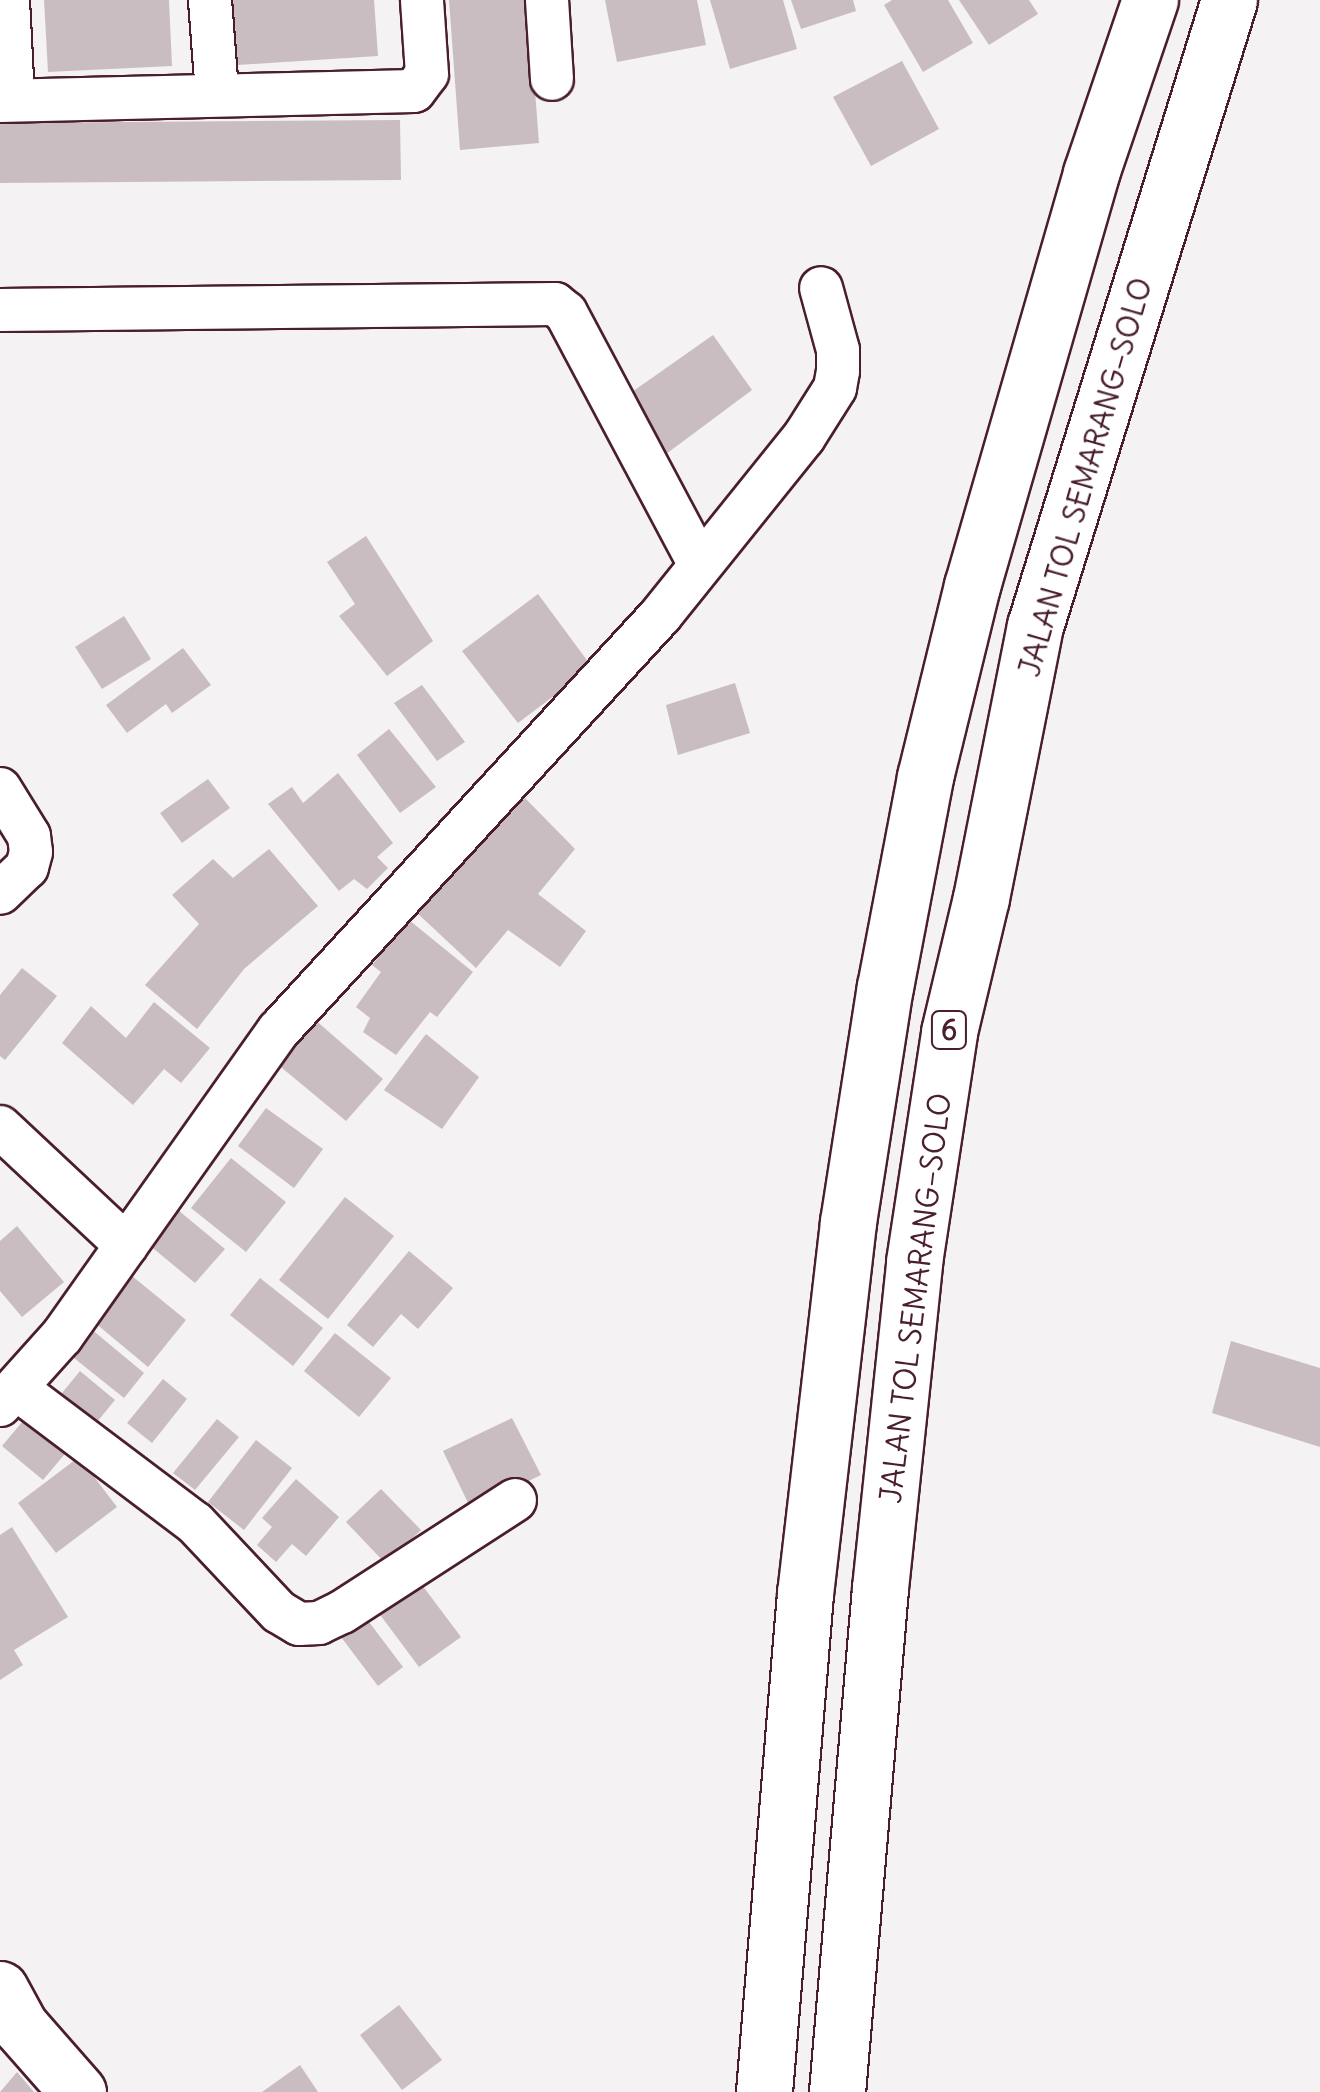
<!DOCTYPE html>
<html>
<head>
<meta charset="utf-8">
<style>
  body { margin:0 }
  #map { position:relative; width:1320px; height:2092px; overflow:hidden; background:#f4f2f2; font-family:Delius,sans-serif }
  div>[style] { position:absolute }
  .building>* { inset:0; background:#cabdc1 }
  .roads { filter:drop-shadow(2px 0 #4a1f2b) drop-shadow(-2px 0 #4a1f2b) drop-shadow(0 2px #4a1f2b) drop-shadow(0 -2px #4a1f2b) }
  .minor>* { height:42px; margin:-21px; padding:0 21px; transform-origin:21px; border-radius:21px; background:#fff }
  .tertiary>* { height:55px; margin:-27.5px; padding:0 27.5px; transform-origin:27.5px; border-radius:27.5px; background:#fff }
  .motorway>* { height:55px; margin:-27.5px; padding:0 27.5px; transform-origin:27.5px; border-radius:27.5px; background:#fff }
  span { translate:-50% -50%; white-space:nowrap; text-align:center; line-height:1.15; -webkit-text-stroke:9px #fff; paint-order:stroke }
  .shield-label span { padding:2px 8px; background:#fff; border:2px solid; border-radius:8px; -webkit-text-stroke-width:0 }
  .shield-label { font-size:28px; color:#4a1f2b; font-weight:700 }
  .street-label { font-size:30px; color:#4a1f2b }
</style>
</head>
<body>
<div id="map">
  <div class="building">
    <div style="clip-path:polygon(44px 0,169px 0,172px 66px,48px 72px)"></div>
    <div style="clip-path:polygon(233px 0,374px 0,378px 56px,238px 65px)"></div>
    <div style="clip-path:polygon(449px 0,528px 0,539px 143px,460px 150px)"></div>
    <div style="clip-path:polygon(605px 0,697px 0,706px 45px,617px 62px)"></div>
    <div style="clip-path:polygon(710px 0,783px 0,797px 49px,730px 69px)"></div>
    <div style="clip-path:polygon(791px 0,853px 0,856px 11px,801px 29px)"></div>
    <div style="clip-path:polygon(892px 0,948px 0,973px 43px,923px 72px,884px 5px)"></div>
    <div style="clip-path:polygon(959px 0,1029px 0,1038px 14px,989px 45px)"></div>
    <div style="clip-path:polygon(902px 61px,939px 129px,871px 166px,833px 97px)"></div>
    <div style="clip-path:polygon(400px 120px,401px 180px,0 183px,0 123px)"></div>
    <div style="clip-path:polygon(713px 335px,752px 390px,658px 460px,622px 399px)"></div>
    <div style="clip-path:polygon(366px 536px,433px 641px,387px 676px,339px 616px,355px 604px,327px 562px)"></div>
    <div style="clip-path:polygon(538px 594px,592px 667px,518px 723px,462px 651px)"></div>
    <div style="clip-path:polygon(124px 616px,151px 659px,102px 689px,75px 647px)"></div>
    <div style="clip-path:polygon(183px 648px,211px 685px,172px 713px,166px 704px,127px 733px,106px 705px)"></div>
    <div style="clip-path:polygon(735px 683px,750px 733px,678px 755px,666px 705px)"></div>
    <div style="clip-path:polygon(422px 685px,465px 742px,437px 761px,394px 703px)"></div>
    <div style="clip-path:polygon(389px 729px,436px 787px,400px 813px,357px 755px)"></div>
    <div style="clip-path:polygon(338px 773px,393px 843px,377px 857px,388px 868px,367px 889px,354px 879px,339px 891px,268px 804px,292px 787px,303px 803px)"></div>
    <div style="clip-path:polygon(208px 779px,230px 808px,182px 843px,160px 813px)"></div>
    <div style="clip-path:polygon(525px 798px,575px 849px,538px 894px,586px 931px,560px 967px,508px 930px,476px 968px,416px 912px)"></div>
    <div style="clip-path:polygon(269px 849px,318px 906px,244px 969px,197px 1029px,145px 985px,199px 924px,172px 895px,213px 859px,233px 878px)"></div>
    <div style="clip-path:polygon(409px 920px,473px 972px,437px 1017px,430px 1012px,396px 1055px,363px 1032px,370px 1018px,356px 1007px,381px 972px,372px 965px)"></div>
    <div style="clip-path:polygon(22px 968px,57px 996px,5px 1060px,0 1056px,0 995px)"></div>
    <div style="clip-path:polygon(154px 1002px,210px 1048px,181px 1083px,164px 1069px,133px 1105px,62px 1043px,91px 1006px,126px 1038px)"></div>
    <div style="clip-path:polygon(313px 1018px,383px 1079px,346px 1121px,276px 1063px)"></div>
    <div style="clip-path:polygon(426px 1034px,479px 1077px,442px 1129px,384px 1090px)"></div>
    <div style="clip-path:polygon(266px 1108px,323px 1149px,294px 1188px,238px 1146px)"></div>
    <div style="clip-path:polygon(231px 1158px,286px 1202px,246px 1252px,191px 1208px)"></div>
    <div style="clip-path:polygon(345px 1197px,394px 1236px,328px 1319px,279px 1280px)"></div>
    <div style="clip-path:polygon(178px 1210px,225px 1249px,195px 1283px,148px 1244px)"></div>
    <div style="clip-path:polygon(17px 1226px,64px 1282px,22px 1317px,0 1291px,0 1241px)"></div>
    <div style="clip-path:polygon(409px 1251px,453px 1288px,418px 1329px,401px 1314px,373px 1347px,347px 1325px)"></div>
    <div style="clip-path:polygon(132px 1276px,186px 1320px,148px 1367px,94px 1322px)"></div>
    <div style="clip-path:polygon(260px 1278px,323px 1328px,293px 1366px,230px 1315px)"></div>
    <div style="clip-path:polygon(90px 1328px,144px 1373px,124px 1398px,69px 1354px)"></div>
    <div style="clip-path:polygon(335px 1333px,391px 1378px,359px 1417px,304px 1371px)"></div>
    <div style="clip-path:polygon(1231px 1341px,1320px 1368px,1320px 1447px,1212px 1413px)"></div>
    <div style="clip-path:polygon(80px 1371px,115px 1400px,97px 1422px,62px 1393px)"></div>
    <div style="clip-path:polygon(163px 1379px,187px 1399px,152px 1443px,127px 1423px)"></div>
    <div style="clip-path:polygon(28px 1415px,69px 1449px,43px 1480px,2px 1446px)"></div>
    <div style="clip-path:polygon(512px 1418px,541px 1475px,471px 1509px,443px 1451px)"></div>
    <div style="clip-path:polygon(217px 1419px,239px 1437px,195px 1490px,173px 1473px)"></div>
    <div style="clip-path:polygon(256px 1440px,292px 1468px,244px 1530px,208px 1502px)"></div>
    <div style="clip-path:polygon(79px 1457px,117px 1507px,56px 1553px,18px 1503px)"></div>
    <div style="clip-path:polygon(296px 1479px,339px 1517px,306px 1556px,292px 1544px,276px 1562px,257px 1545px,272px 1527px,262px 1518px)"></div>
    <div style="clip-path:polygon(381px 1489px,421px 1530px,386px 1564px,346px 1522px)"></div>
    <div style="clip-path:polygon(12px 1527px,68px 1617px,14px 1650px,23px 1665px,0 1680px,0 1535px)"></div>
    <div style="clip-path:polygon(419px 1581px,461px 1637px,419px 1667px,378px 1612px)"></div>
    <div style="clip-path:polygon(366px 1618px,403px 1667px,378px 1686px,341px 1637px)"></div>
    <div style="clip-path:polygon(399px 2005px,442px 2060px,402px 2090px,360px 2035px)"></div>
    <div style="clip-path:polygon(300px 2065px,318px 2092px,262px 2092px)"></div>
    <div style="clip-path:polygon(17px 2072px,34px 2092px,0 2092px)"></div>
  </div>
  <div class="roads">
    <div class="minor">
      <div style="left:8px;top:0;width:100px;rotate:87.1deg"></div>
      <div style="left:210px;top:0;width:94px;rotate:85.7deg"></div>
      <div style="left:547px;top:0;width:79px;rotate:86.4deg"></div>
      <div style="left:0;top:101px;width:414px;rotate:-1.4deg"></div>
      <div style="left:414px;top:91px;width:21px;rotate:-53deg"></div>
      <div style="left:427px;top:74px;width:74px;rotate:-93.9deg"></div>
      <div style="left:0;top:310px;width:555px;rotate:-0.62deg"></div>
      <div style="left:555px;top:304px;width:14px;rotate:39deg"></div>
      <div style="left:566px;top:313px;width:285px;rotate:62deg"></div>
      <div style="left:0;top:789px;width:55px;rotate:58.3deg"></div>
      <div style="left:29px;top:836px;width:16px;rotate:83deg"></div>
      <div style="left:31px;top:852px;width:16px;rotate:105deg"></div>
      <div style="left:27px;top:867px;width:37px;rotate:136deg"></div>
      <div style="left:0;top:1127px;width:173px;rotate:43.1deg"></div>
      <div style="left:17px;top:1389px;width:223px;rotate:37deg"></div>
      <div style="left:195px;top:1523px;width:122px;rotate:46.7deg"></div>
      <div style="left:279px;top:1612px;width:23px;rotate:31deg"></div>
      <div style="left:299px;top:1624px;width:20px;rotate:-3deg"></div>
      <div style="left:319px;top:1623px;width:25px;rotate:-26deg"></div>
      <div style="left:342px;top:1612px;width:206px;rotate:-32.9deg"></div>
      <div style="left:0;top:1405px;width:93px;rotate:-48.1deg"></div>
      <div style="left:62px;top:1336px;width:375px;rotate:-54.7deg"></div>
      <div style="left:279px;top:1030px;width:563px;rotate:-47.38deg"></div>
      <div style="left:660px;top:616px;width:230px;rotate:-51.2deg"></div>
      <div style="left:804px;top:437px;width:58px;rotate:-57.7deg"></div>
      <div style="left:835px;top:388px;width:17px;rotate:-80deg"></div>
      <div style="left:838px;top:371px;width:21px;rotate:-90deg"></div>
      <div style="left:838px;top:350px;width:64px;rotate:-105.3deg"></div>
    </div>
    <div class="tertiary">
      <div style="left:0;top:1989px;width:42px;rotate:61.6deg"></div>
      <div style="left:20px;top:2026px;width:88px;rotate:48.7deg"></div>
    </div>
    <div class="motorway">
      <div style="left:764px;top:2092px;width:500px;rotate:-85.3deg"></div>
      <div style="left:805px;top:1594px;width:374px;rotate:-83.4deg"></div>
      <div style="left:848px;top:1222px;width:238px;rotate:-81.1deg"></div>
      <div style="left:885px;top:987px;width:214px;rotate:-79.2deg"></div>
      <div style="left:925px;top:777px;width:197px;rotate:-76.2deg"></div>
      <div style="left:972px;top:586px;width:430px;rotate:-73.9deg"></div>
      <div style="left:1091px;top:173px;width:183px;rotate:-71.2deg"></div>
      <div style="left:837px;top:2092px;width:506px;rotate:-85.12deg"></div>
      <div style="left:880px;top:1588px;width:328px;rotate:-84deg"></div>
      <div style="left:914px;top:1262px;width:233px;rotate:-81.3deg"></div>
      <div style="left:949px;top:1032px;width:138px;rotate:-76.6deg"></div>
      <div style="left:981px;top:898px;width:277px;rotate:-78.8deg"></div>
      <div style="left:1035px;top:626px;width:655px;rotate:-72.78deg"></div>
    </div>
  </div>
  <div class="shield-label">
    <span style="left:949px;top:1030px">6</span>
  </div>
  <div class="street-label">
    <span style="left:1085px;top:477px;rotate:-74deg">JALAN TOL SEMARANG–SOLO</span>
    <span style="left:915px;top:1298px;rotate:-83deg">JALAN TOL SEMARANG–SOLO</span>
  </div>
</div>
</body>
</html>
